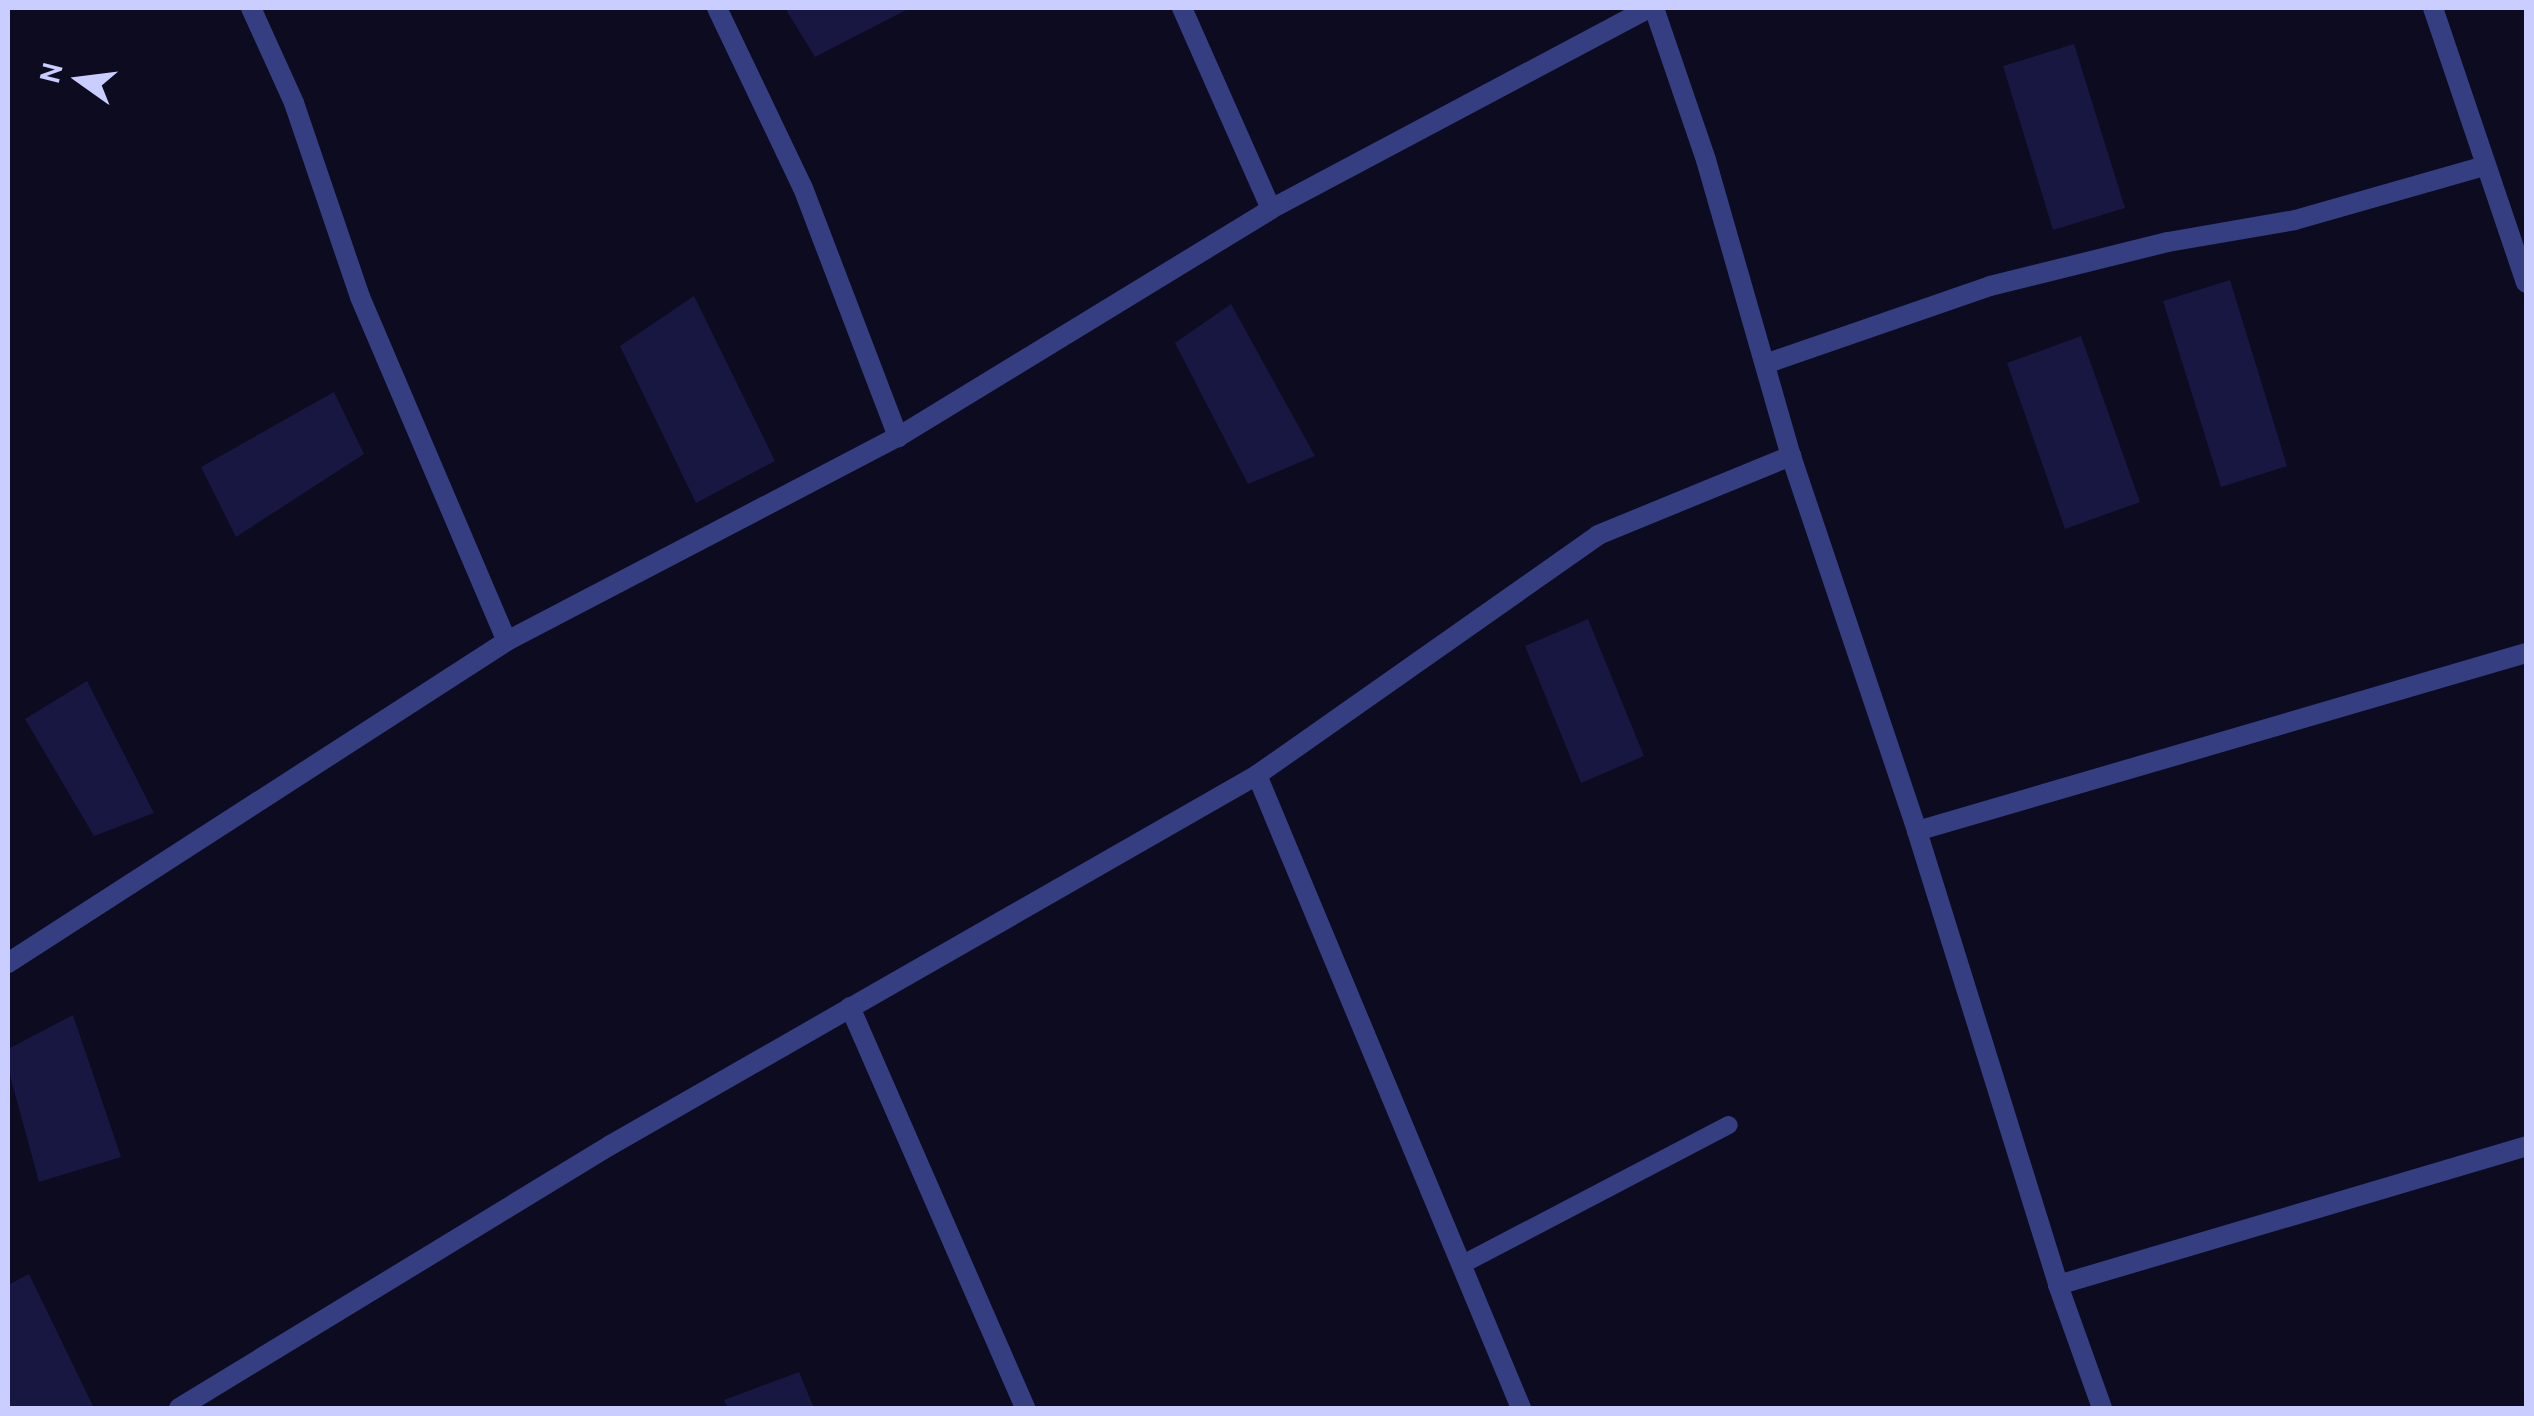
<!DOCTYPE html>
<html>
<head>
<meta charset="utf-8">
<style>
  body { margin:0 }
  #map { position:relative; width:2534px; height:1416px; overflow:hidden; background:#0c0b20; font-family:Cabin,sans-serif }
  div>[style] { position:absolute }
  .building>* { inset:0; background:#181741 }
  .lane>* { height:18px; margin:-9px; padding:0 9px; transform-origin:9px; border-radius:9px; background:#343e81 }
  .street>* { height:20px; margin:-10px; padding:0 10px; transform-origin:10px; border-radius:10px; background:#343e81 }
  span { translate:-50% -50%; white-space:nowrap; text-align:center; line-height:1.15; -webkit-text-stroke:10px #0c0b20; paint-order:stroke }
  .frame { position:absolute; inset:0; border:10px solid #cacdff; pointer-events:none }
  .north { position:absolute; left:30px; top:30px; width:100px; height:100px; -webkit-text-stroke:8px #0c0b20; paint-order:stroke; rotate:284deg; font-size:28px; font-weight:700; line-height:40px; text-align:center; color:#cacdff }
  .north::after { content:''; display:block; margin:auto; width:35px; height:45px; background:#cacdff; clip-path:polygon(50% 0,100% 100%,50% 72%,0 100%) }
</style>
</head>
<body>
<div id="map">
  <div class="building">
    <div style="clip-path:polygon(785px 8px,910px 8px,815px 57px)"></div>
    <div style="clip-path:polygon(2074px 44px,2125px 208px,2053px 230px,2003px 66px)"></div>
    <div style="clip-path:polygon(2230px 280px,2287px 466px,2221px 487px,2163px 301px)"></div>
    <div style="clip-path:polygon(694px 296px,775px 461px,696px 503px,620px 346px)"></div>
    <div style="clip-path:polygon(1231px 304px,1315px 456px,1248px 484px,1175px 343px)"></div>
    <div style="clip-path:polygon(2081px 336px,2140px 502px,2065px 529px,2007px 363px)"></div>
    <div style="clip-path:polygon(334px 392px,364px 454px,236px 537px,201px 467px)"></div>
    <div style="clip-path:polygon(1588px 619px,1644px 756px,1581px 783px,1525px 646px)"></div>
    <div style="clip-path:polygon(87px 681px,154px 813px,94px 836px,25px 719px)"></div>
    <div style="clip-path:polygon(73px 1015px,121px 1157px,39px 1182px,8px 1068px,8px 1049px)"></div>
    <div style="clip-path:polygon(29px 1274px,94px 1408px,8px 1408px,8px 1285px)"></div>
    <div style="clip-path:polygon(799px 1372px,814px 1408px,728px 1408px,724px 1400px)"></div>
  </div>
  <div class="lane">
    <div style="left:1461px;top:1265px;width:302px;rotate:-27.6deg"></div>
  </div>
  <div class="street">
    <div style="left:251px;top:8px;width:104px;rotate:65.6deg"></div>
    <div style="left:294px;top:103px;width:205px;rotate:71.2deg"></div>
    <div style="left:360px;top:297px;width:374px;rotate:66.9deg"></div>
    <div style="left:717px;top:8px;width:199px;rotate:64.5deg"></div>
    <div style="left:803px;top:188px;width:267px;rotate:69.1deg"></div>
    <div style="left:1182px;top:8px;width:220px;rotate:66.1deg"></div>
    <div style="left:1654px;top:8px;width:161px;rotate:71.1deg"></div>
    <div style="left:1706px;top:160px;width:308px;rotate:74deg"></div>
    <div style="left:1791px;top:456px;width:396px;rotate:71.4deg"></div>
    <div style="left:1917px;top:831px;width:475px;rotate:72.7deg"></div>
    <div style="left:2058px;top:1285px;width:131px;rotate:70.3deg"></div>
    <div style="left:2433px;top:8px;width:290px;rotate:71.3deg"></div>
    <div style="left:1765px;top:364px;width:238px;rotate:-19.1deg"></div>
    <div style="left:1990px;top:286px;width:183px;rotate:-13.9deg"></div>
    <div style="left:2168px;top:242px;width:129px;rotate:-9.8deg"></div>
    <div style="left:2295px;top:220px;width:198px;rotate:-15.9deg"></div>
    <div style="left:1257px;top:775px;width:686px;rotate:67.36deg"></div>
    <div style="left:1917px;top:831px;width:634px;rotate:-16.29deg"></div>
    <div style="left:8px;top:963px;width:594px;rotate:-32.83deg"></div>
    <div style="left:507px;top:641px;width:441px;rotate:-27.6deg"></div>
    <div style="left:898px;top:437px;width:437px;rotate:-31.4deg"></div>
    <div style="left:1271px;top:209px;width:428px;rotate:-28deg"></div>
    <div style="left:850px;top:1007px;width:438px;rotate:66.4deg"></div>
    <div style="left:2058px;top:1285px;width:488px;rotate:-16.5deg"></div>
    <div style="left:179px;top:1408px;width:504px;rotate:-31.35deg"></div>
    <div style="left:609px;top:1146px;width:747px;rotate:-29.79deg"></div>
    <div style="left:1257px;top:775px;width:417px;rotate:-35.1deg"></div>
    <div style="left:1598px;top:535px;width:209px;rotate:-22.3deg"></div>
  </div>
  <div class="frame"></div>
  <div class="north">N</div>
</div>
</body>
</html>
